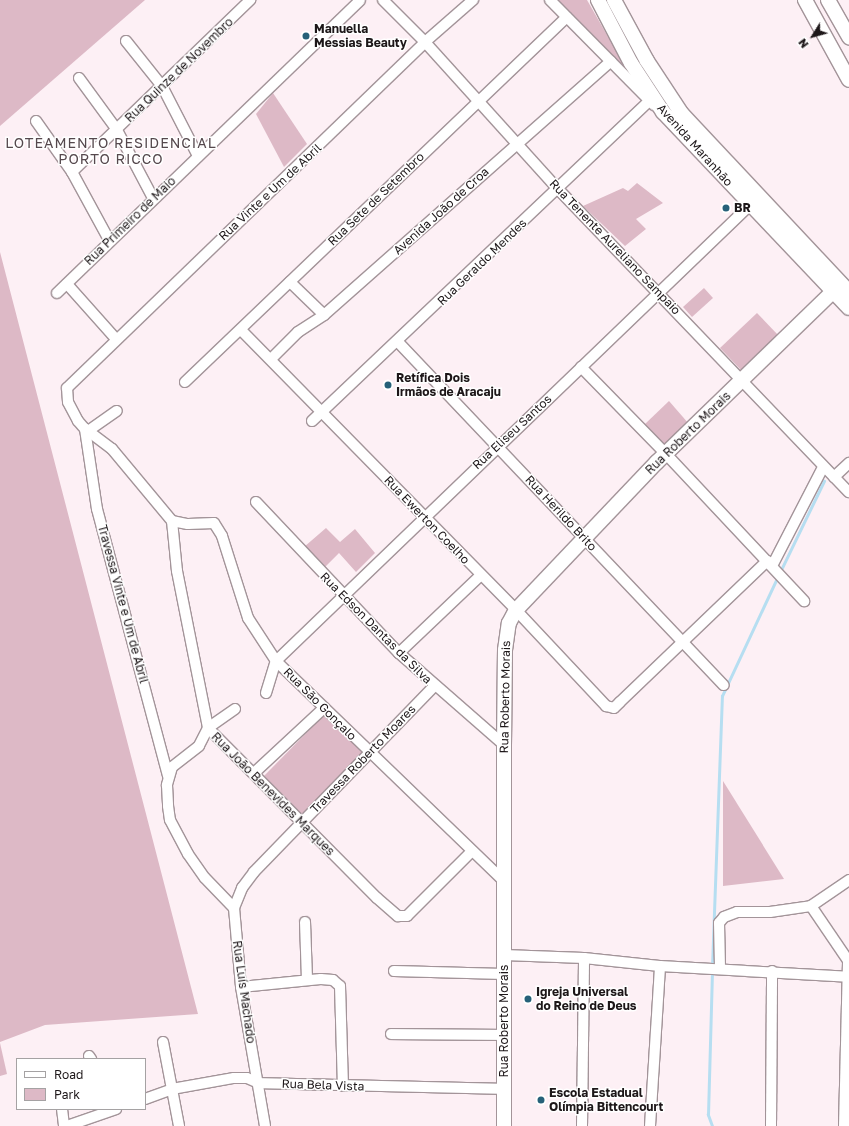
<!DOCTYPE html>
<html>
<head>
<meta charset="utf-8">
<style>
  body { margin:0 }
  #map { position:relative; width:849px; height:1126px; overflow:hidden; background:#fdf0f5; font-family:"Golos Text",sans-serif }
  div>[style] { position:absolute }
  .green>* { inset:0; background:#ddb9c6 }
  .stream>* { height:2.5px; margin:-1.25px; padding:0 1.25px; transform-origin:1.25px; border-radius:1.25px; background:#b6def1 }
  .roads { filter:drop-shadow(1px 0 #a39499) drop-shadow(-1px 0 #a39499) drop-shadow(0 1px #a39499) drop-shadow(0 -1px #a39499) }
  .street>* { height:10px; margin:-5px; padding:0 5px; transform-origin:5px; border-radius:5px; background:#fff }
  .secondary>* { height:14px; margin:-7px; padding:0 7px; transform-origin:7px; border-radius:7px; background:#fff }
  .dots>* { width:11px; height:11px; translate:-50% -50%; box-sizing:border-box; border:2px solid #fff; border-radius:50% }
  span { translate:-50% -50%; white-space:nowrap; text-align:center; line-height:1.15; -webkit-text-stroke:3px #fff; paint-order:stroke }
  .poi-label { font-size:12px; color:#1d1719; font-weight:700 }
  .left { translate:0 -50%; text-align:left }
  .street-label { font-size:12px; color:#1d1719 }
  .quarter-label { font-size:14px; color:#55484d; letter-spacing:1px }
  .legend { position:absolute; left:16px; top:1058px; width:130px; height:52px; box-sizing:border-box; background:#fff; border:1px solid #a5a2a3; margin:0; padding:5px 7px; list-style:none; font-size:12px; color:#1d1719 }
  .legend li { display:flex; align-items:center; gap:8px; height:20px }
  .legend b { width:20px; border:1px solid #a5a2a3 }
  .north { position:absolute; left:793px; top:16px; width:40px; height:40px; -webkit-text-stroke:3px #fff; paint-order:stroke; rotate:233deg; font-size:11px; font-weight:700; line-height:16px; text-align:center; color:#1d1719 }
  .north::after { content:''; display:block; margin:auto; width:14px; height:18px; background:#1d1719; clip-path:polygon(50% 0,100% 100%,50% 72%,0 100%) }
</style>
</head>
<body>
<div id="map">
  <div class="green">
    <div style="clip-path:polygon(0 0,145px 0,0 126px)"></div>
    <div style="clip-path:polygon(555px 0,587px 0,626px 68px)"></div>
    <div style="clip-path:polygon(273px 93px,307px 144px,284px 167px,256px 114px)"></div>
    <div style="clip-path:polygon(637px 183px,663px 203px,636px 219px,646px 229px,625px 246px,583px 206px,623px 188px,628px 191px)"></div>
    <div style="clip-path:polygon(0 252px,198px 1014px,45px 1025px,0 1042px)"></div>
    <div style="clip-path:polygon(704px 288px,713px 298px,692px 317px,683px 307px)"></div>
    <div style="clip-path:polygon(757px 313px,779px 336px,742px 371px,720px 348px)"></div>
    <div style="clip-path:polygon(669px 401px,689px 424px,667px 447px,645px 424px)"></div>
    <div style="clip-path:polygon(326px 528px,340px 542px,355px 529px,375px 553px,356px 572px,339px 553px,324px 568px,304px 547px)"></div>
    <div style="clip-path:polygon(325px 714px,363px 753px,301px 815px,263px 777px)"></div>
    <div style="clip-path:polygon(723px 781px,784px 879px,723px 886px)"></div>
    <div style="clip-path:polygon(0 1043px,7px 1074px,0 1076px)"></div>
  </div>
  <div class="stream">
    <div style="left:780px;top:572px;width:101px;rotate:-64.2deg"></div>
    <div style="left:712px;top:967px;width:271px;rotate:-87.9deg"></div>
    <div style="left:722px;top:696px;width:132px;rotate:-65deg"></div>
    <div style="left:712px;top:1126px;width:12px;rotate:-110deg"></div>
    <div style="left:708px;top:1115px;width:143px;rotate:-88.4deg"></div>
  </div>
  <div class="roads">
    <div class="street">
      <div style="left:383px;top:0;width:59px;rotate:45deg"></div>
      <div style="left:425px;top:42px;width:198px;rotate:47.9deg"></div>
      <div style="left:558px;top:189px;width:420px;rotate:46.2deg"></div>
      <div style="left:550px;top:0;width:148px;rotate:45.3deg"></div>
      <div style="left:126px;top:41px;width:58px;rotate:51.3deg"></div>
      <div style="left:162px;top:86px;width:79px;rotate:62.8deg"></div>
      <div style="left:79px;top:78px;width:64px;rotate:53.8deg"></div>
      <div style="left:117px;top:130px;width:77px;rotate:62.1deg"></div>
      <div style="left:36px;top:121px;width:62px;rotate:54.8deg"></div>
      <div style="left:72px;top:172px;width:77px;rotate:61.4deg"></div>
      <div style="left:72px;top:172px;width:248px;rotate:-44deg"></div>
      <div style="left:290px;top:282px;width:47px;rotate:44.1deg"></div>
      <div style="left:67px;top:284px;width:74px;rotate:48.3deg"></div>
      <div style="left:57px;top:293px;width:421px;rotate:-44deg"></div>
      <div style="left:241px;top:330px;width:392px;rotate:45.5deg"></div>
      <div style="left:516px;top:610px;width:132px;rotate:46.8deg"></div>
      <div style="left:606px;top:706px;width:8px;rotate:14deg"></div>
      <div style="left:614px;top:708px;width:8px;rotate:-45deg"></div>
      <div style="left:620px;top:702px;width:204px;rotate:-43.8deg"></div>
      <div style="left:398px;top:342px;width:473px;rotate:46.5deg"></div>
      <div style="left:271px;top:359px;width:38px;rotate:-45deg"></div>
      <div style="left:298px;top:332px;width:31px;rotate:-33deg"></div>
      <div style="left:324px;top:315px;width:383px;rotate:-41.5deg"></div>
      <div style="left:581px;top:367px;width:122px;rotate:45.7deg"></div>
      <div style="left:666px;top:454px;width:202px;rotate:46.8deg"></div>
      <div style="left:185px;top:382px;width:528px;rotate:-43.7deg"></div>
      <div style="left:312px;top:421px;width:465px;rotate:-43.5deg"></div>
      <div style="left:85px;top:429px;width:81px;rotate:81.5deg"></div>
      <div style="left:97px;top:509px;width:276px;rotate:75.1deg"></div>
      <div style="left:88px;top:431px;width:35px;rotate:-35deg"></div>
      <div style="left:834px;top:477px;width:21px;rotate:-43deg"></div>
      <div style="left:256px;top:502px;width:208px;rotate:46.6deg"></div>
      <div style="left:399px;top:653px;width:140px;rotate:41.2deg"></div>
      <div style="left:172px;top:521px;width:94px;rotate:-129.8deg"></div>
      <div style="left:112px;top:449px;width:34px;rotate:-143deg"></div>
      <div style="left:85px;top:429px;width:11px;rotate:-131deg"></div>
      <div style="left:78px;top:421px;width:21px;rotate:-118deg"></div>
      <div style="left:68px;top:402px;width:14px;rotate:-94deg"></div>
      <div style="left:67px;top:388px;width:498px;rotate:-44deg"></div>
      <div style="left:425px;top:42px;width:64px;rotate:-41.2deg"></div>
      <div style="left:172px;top:521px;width:50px;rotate:84.3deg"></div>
      <div style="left:177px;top:571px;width:160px;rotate:78.8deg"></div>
      <div style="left:208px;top:728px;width:240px;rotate:45.2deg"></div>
      <div style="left:377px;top:898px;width:28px;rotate:41deg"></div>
      <div style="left:398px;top:916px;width:9px"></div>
      <div style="left:407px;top:916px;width:92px;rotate:-45deg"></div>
      <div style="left:172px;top:521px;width:16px;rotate:11deg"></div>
      <div style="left:188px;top:524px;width:26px;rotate:-2deg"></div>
      <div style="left:214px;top:523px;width:15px;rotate:58deg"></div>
      <div style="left:222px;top:536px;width:86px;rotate:72.4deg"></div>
      <div style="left:248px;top:618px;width:51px;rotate:56.9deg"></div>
      <div style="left:276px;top:661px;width:318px;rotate:44deg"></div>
      <div style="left:772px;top:566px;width:111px;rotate:-62.7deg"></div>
      <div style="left:399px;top:653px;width:113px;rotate:-43.6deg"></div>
      <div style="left:266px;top:693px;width:34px;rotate:-73deg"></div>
      <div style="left:276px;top:661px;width:658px;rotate:-43.89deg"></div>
      <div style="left:235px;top:709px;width:33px;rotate:145deg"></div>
      <div style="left:208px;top:728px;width:20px;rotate:117deg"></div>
      <div style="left:199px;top:746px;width:34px;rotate:142deg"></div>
      <div style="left:172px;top:767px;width:19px;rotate:106deg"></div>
      <div style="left:167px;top:785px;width:21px;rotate:87deg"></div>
      <div style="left:168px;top:806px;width:14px;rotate:82deg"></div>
      <div style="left:170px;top:820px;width:38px;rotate:62deg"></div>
      <div style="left:188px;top:854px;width:29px;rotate:55deg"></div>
      <div style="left:205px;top:878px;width:42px;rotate:46deg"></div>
      <div style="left:234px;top:908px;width:79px;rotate:84.9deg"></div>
      <div style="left:241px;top:987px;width:141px;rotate:80.2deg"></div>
      <div style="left:254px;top:773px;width:96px;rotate:-42.9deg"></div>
      <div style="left:811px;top:906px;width:68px;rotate:55.8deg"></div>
      <div style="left:234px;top:908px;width:22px;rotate:-68deg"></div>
      <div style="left:242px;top:888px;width:20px;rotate:-53deg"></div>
      <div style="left:254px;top:872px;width:259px;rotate:-45.9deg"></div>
      <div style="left:305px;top:922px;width:58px;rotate:88deg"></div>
      <div style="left:504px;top:955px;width:80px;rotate:2.1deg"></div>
      <div style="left:584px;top:958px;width:76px;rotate:6deg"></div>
      <div style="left:660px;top:966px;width:188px;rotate:3.3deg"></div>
      <div style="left:720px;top:967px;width:44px;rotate:-91.3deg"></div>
      <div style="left:719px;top:923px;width:8px;rotate:-50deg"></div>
      <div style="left:724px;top:917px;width:14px;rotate:-21deg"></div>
      <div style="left:737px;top:912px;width:33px"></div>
      <div style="left:770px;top:912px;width:41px;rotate:-8.3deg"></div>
      <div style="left:811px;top:906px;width:46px;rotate:-34.4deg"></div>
      <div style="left:394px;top:971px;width:110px;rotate:1.6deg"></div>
      <div style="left:241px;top:987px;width:80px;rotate:-5.7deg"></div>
      <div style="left:321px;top:979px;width:12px;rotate:5deg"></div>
      <div style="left:333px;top:980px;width:9px;rotate:41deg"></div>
      <div style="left:340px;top:986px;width:100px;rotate:88.3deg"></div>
      <div style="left:391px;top:1034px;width:113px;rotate:0.5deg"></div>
      <div style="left:163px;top:1042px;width:86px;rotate:79.2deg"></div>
      <div style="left:89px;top:1056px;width:4px;rotate:56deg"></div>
      <div style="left:145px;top:1099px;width:29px;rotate:-20deg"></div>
      <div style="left:172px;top:1089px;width:63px;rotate:-10.1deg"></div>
      <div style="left:234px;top:1078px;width:13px"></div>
      <div style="left:247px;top:1078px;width:13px;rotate:23deg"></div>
      <div style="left:259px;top:1083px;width:245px;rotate:1.4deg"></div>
      <div style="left:62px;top:1109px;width:17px;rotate:83deg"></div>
      <div style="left:67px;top:1126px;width:52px;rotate:-19.1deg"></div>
      <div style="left:582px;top:1126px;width:168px;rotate:-89.3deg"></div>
      <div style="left:650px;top:1126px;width:160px;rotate:-86.4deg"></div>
      <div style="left:771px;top:1126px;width:155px;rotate:-89.6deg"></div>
      <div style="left:844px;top:1126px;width:165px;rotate:-88.6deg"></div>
    </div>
    <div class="secondary">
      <div style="left:598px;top:0;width:71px;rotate:62.4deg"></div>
      <div style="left:631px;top:63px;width:59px;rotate:56.9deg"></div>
      <div style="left:663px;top:112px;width:270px;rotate:46.5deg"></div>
      <div style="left:614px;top:0;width:69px;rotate:61.6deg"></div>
      <div style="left:647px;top:61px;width:64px;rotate:56.6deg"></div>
      <div style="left:682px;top:114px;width:244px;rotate:46.8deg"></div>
      <div style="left:805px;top:0;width:91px;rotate:61.2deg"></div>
      <div style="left:828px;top:0;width:43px;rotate:60.4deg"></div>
      <div style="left:504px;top:1126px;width:381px;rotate:-90deg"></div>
      <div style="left:504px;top:745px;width:95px;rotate:-89.4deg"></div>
      <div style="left:505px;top:650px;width:27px;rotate:-82deg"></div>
      <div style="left:509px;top:623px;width:15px;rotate:-62deg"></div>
      <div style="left:516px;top:610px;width:204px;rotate:-46.4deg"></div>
      <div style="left:657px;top:462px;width:256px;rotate:-44.1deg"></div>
    </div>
  </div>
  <div class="dots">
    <div style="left:306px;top:36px;background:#266179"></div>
    <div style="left:726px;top:208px;background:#266179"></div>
    <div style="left:388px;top:385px;background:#266179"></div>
    <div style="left:528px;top:999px;background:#266179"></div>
    <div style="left:541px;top:1100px;background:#266179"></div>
  </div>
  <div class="poi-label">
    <span class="left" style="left:314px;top:36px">Manuella<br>Messias Beauty</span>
    <span class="left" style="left:734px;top:208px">BR</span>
    <span class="left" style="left:396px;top:385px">Retífica Dois<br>Irmãos de Aracaju</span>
    <span class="left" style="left:536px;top:999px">Igreja Universal<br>do Reino de Deus</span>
    <span class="left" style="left:549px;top:1100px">Escola Estadual<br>Olímpia Bittencourt</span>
  </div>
  <div class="street-label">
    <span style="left:179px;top:70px;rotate:-44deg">Rua Quinze de Novembro</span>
    <span style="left:695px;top:145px;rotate:48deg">Avenida Maranhão</span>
    <span style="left:270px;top:192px;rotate:-43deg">Rua Vinte e Um de Abril</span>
    <span style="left:376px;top:199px;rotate:-44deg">Rua Sete de Setembro</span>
    <span style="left:441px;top:211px;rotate:-42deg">Avenida João de Croa</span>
    <span style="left:130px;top:221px;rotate:-44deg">Rua Primeiro de Maio</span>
    <span style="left:615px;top:247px;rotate:46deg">Rua Tenente Aureliano Sampaio</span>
    <span style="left:482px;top:262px;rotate:-44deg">Rua Geraldo Mendes</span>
    <span style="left:512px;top:432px;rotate:-43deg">Rua Eliseu Santos</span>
    <span style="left:688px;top:433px;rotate:-44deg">Rua Roberto Morais</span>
    <span style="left:561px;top:513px;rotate:47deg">Rua Herildo Brito</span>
    <span style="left:427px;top:520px;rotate:46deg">Rua Ewerton Coelho</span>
    <span style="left:123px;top:604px;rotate:75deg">Travessa Vinte e Um de Abril</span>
    <span style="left:376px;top:628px;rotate:45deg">Rua Edson Dantas da Silva</span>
    <span style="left:505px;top:697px;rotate:-89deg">Rua Roberto Morais</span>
    <span style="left:320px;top:704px;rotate:45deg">Rua São Gonçalo</span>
    <span style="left:363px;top:759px;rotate:-46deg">Travessa Roberto Moares</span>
    <span style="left:273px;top:794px;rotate:45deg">Rua João Benevides Marques</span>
    <span style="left:244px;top:992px;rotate:82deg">Rua Luís Machado</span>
    <span style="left:504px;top:1021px;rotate:-90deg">Rua Roberto Morais</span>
    <span style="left:323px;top:1085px;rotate:2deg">Rua Bela Vista</span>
  </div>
  <div class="quarter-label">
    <span style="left:111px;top:151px">LOTEAMENTO RESIDENCIAL<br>PORTO RICCO</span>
  </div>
  <ul class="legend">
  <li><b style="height:5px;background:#fff"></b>Road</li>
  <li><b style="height:11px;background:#ddb9c6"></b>Park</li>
  </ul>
  <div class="north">N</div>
</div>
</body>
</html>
